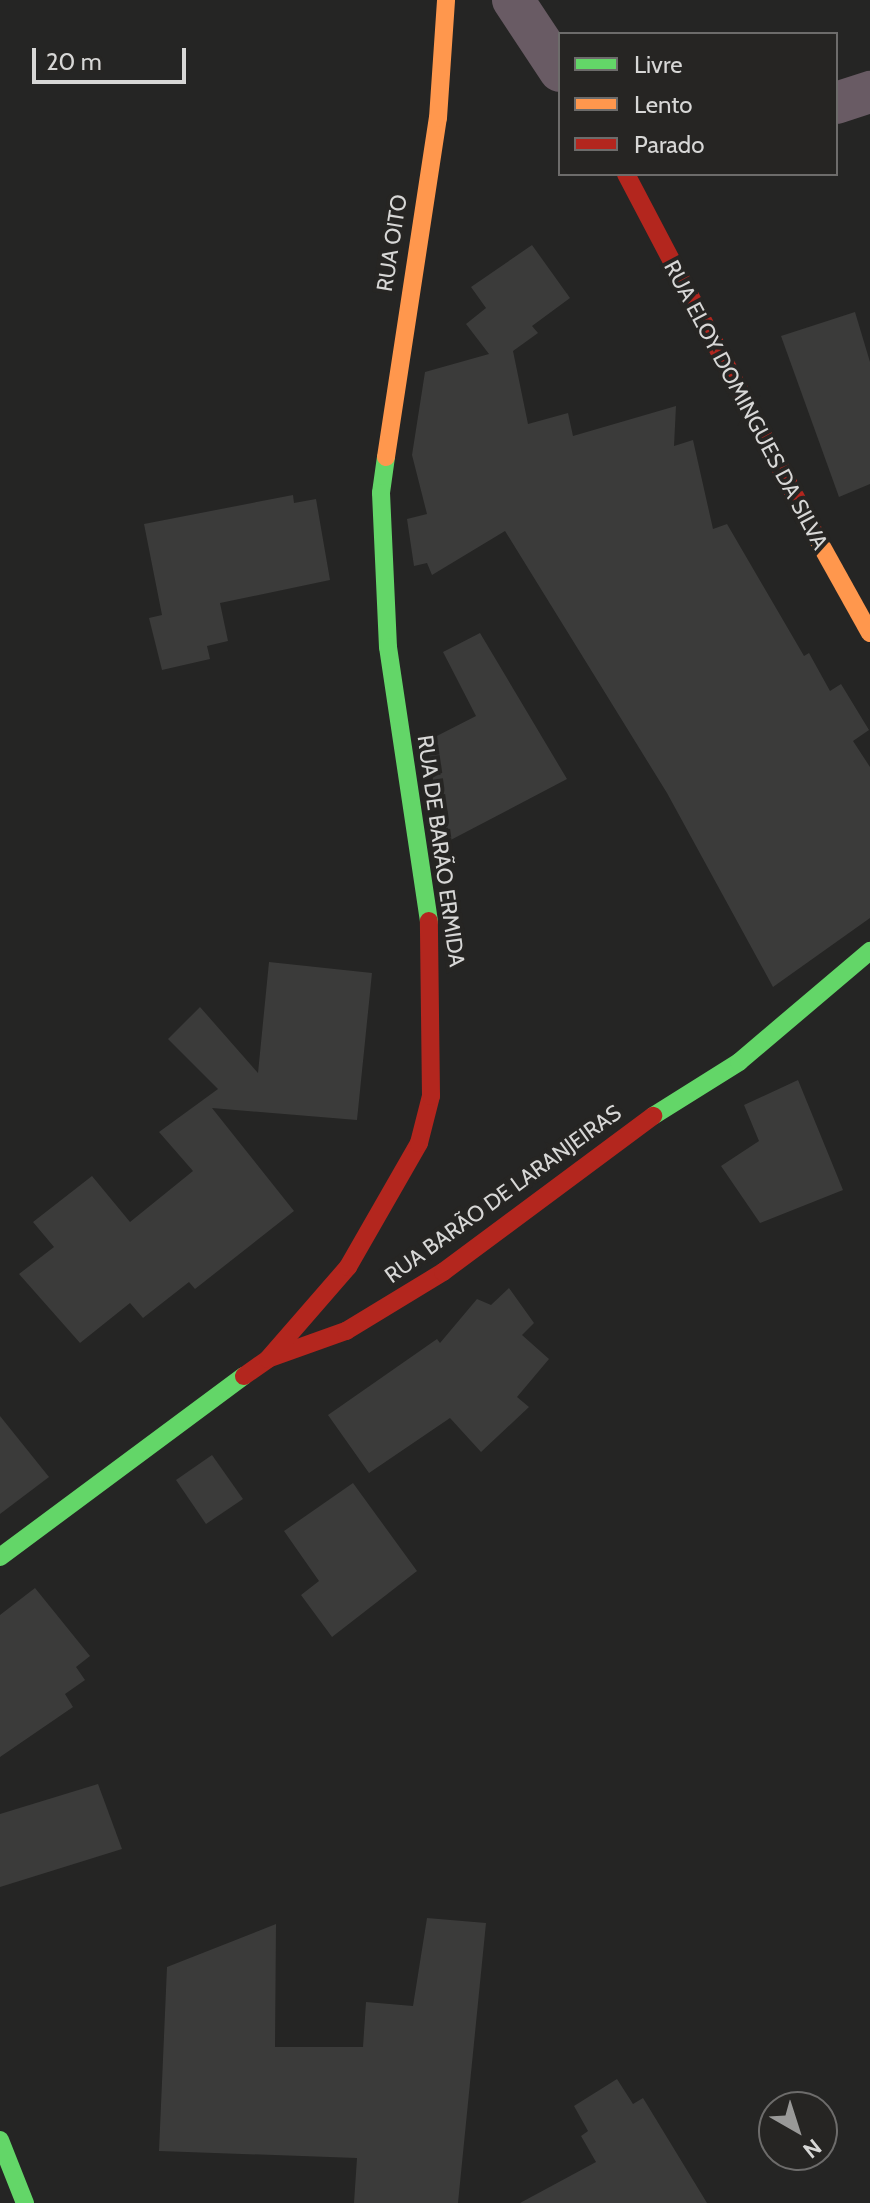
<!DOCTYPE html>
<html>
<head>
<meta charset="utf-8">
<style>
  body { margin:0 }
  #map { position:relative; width:870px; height:2203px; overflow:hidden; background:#252524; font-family:Cabin,sans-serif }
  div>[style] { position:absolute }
  .building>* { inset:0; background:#3b3b3a }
  .street>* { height:42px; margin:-21px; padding:0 21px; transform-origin:21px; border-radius:21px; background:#695b64 }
  .fast>* { height:18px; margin:-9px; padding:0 9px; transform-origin:9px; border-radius:9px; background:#63d668 }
  .slow>* { height:18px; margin:-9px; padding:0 9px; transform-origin:9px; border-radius:9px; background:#ff974d }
  .jam>* { height:18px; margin:-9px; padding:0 9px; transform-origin:9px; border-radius:9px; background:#b3261e }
  span { translate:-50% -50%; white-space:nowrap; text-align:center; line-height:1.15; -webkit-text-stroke:8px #262523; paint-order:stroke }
  .street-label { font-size:22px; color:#d7d7d6 }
  .legend { position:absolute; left:558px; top:32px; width:280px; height:144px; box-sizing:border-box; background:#262523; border:2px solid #6d6c6b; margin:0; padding:10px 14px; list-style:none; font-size:24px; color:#d7d7d6 }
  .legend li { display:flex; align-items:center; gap:16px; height:40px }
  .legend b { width:40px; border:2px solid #6d6c6b }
  .north { position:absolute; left:758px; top:2091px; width:80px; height:80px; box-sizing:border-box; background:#262523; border:2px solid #6d6c6b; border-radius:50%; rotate:141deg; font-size:22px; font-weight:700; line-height:32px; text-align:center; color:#d7d7d6 }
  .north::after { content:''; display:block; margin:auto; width:28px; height:36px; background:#999998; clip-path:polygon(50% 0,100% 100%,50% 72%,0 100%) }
  .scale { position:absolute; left:32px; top:48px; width:154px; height:36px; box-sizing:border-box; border:4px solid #d7d7d6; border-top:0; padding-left:10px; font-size:24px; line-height:28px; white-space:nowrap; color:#d7d7d6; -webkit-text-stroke:6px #262523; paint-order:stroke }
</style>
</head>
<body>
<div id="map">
  <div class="building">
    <div style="clip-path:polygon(532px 245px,570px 298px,532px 326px,538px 333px,513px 351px,528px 424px,568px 413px,573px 436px,676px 406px,674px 446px,693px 440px,713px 529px,727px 524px,804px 656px,809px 653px,830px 691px,841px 684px,869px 730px,853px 741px,870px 767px,870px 918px,773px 987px,667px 793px,505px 531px,432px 575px,427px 563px,414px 566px,407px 519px,427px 514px,412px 455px,425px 372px,489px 354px,466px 324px,486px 308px,471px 287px)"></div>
    <div style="clip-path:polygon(855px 312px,870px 362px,870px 484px,839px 497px,781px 336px)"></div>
    <div style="clip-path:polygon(293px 495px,294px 503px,316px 499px,330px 580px,220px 603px,228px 641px,207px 646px,210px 659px,162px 670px,149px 618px,162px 615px,144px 524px)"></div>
    <div style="clip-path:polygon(480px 633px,567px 779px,443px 844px,427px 741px,476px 716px,443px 652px)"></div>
    <div style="clip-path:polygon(269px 962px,372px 973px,357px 1120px,212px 1108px,294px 1211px,195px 1289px,189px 1282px,143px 1318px,130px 1303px,80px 1343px,19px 1274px,54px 1247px,33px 1222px,92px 1176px,130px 1222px,193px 1171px,159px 1132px,218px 1089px,168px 1039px,200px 1007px,258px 1073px)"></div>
    <div style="clip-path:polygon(798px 1080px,843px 1190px,760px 1223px,721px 1166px,759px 1141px,744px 1105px)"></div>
    <div style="clip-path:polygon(509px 1288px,534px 1323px,522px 1335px,549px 1359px,517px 1397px,529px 1407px,481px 1452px,450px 1418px,369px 1473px,328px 1415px,437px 1339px,440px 1343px,477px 1299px,491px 1305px)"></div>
    <div style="clip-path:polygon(0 1416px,49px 1477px,0 1514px)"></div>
    <div style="clip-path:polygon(212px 1455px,243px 1499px,206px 1524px,176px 1480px)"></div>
    <div style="clip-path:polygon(353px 1483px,417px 1571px,332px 1637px,301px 1595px,319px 1581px,284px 1531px)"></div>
    <div style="clip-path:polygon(35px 1588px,90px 1656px,76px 1667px,85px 1680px,65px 1694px,73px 1707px,0 1757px,0 1615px)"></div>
    <div style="clip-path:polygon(98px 1784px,122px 1849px,0 1887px,0 1814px)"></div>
    <div style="clip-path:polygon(427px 1918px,486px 1923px,458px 2203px,354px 2203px,357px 2158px,159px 2151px,167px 1967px,276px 1924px,275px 2047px,363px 2047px,366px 2002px,413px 2006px)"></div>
    <div style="clip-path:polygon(617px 2079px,633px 2104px,643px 2098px,707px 2203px,520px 2203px,596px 2162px,581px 2136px,588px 2131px,574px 2106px)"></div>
  </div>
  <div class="street">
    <div style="left:513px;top:0;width:85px;rotate:56.5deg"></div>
    <div style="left:836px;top:103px;width:36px;rotate:-18deg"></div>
  </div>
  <div class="fast">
    <div style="left:386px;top:457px;width:36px;rotate:98deg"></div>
    <div style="left:381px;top:493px;width:154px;rotate:87.4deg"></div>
    <div style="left:388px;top:647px;width:277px;rotate:81.5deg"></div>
    <div style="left:653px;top:1116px;width:102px;rotate:-32.1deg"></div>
    <div style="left:739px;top:1062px;width:172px;rotate:-40.3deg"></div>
    <div style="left:0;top:1557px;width:304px;rotate:-36.6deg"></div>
    <div style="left:0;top:2140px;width:68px;rotate:68.4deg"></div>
  </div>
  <div class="slow">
    <div style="left:386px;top:457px;width:343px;rotate:-81.3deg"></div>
    <div style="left:438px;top:118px;width:118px;rotate:-86.1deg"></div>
    <div style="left:812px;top:529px;width:119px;rotate:60.9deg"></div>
  </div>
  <div class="jam">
    <div style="left:626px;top:174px;width:401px;rotate:62.3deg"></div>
    <div style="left:270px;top:1358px;width:81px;rotate:-19.6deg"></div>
    <div style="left:346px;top:1331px;width:114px;rotate:-31.3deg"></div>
    <div style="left:443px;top:1272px;width:262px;rotate:-36.6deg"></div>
    <div style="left:244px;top:1376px;width:29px;rotate:-35deg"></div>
    <div style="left:268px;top:1359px;width:122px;rotate:-49deg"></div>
    <div style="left:348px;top:1267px;width:143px;rotate:-60.2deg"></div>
    <div style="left:419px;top:1143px;width:49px;rotate:-75.7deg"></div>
    <div style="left:431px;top:1096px;width:175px;rotate:-90.7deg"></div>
  </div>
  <div class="street-label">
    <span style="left:392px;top:243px;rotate:-81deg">RUA OITO</span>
    <span style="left:746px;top:405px;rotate:62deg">RUA ELOY DOMINGUES DA SILVA</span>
    <span style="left:441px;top:851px;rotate:82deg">RUA DE BARÃO ERMIDA</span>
    <span style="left:503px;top:1194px;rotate:-36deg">RUA BARÃO DE LARANJEIRAS</span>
  </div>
  <ul class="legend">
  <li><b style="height:10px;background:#63d668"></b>Livre</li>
  <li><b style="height:10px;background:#ff974d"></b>Lento</li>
  <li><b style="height:10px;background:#b3261e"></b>Parado</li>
  </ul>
  <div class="north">N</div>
  <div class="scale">20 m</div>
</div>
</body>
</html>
